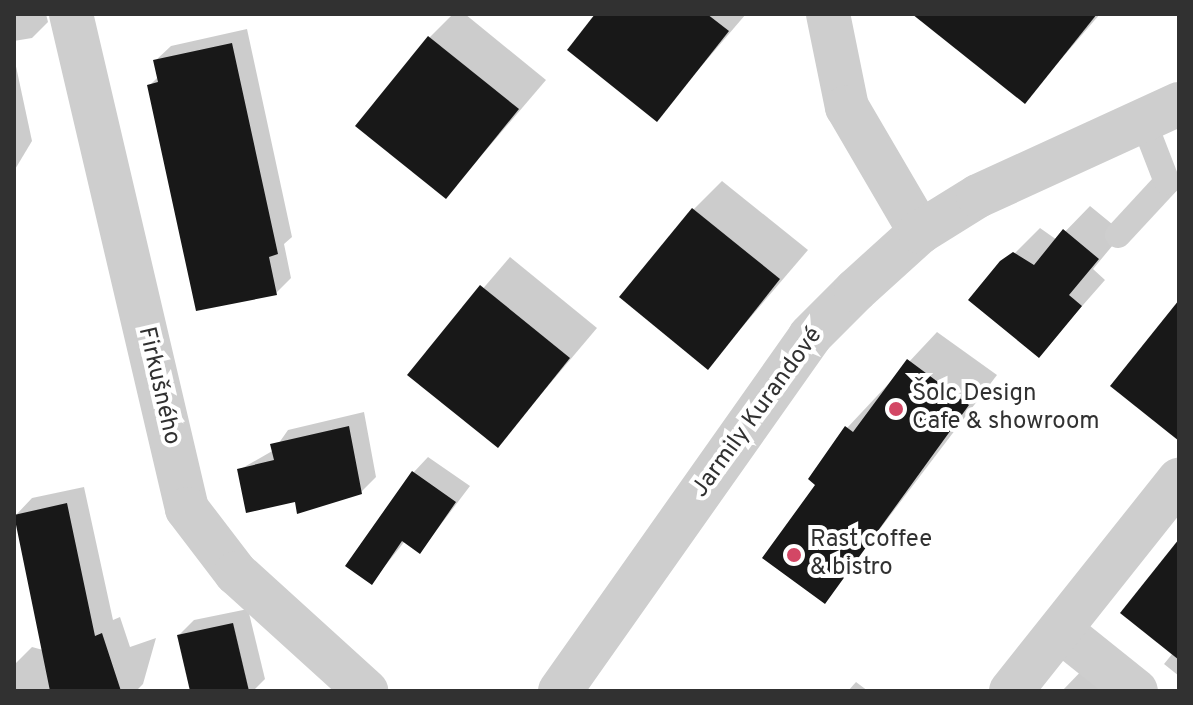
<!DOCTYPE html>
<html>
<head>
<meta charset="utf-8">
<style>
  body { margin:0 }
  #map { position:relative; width:1193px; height:705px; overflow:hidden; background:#fff; font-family:Overpass,sans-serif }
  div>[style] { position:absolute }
  .shadow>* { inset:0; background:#0003 }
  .building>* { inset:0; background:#181818 }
  .service>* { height:26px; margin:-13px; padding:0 13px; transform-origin:13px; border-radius:13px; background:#cecece }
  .minor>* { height:44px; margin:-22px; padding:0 22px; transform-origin:22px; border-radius:22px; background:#cecece }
  .dots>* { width:22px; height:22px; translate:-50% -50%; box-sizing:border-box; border:4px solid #fff; border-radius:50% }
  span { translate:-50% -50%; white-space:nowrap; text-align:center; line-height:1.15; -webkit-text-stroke:8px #fff; paint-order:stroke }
  .street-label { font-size:24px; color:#313131 }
  .poi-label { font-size:24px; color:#313131 }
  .left { translate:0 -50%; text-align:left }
  .frame { position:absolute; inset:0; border:16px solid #313131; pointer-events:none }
</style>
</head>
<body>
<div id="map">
  <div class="shadow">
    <div style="clip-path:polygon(14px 14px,46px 14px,48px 22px,32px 38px,14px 41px)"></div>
    <div style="clip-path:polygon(453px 14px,465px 14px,546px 80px,446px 197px,430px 37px)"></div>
    <div style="clip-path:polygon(598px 14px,746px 14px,656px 119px)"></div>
    <div style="clip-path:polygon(950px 14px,1100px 14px,1024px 102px)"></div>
    <div style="clip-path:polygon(247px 29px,292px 237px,284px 244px,291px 278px,276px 293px,150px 85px,159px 76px,155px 61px,171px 46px)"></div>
    <div style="clip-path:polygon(14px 57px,32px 141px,14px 171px)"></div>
    <div style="clip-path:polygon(722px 181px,808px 250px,708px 367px,693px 210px)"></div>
    <div style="clip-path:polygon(1090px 206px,1123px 233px,1093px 269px,1105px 280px,1039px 355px,1015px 253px,1040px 228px,1057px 240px)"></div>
    <div style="clip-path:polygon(510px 257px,597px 328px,498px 445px,410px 374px)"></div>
    <div style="clip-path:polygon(937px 332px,997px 375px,825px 601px,818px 485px,847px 428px)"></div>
    <div style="clip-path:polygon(364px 412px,376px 477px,361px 492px,296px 500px,239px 470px,274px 450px,288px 430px)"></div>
    <div style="clip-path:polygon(428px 457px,470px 486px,420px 552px,405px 541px,372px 582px,413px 473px)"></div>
    <div style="clip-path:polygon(84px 487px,113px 620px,120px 617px,130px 647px,156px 638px,143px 684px,136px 691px,14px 691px,14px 665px,32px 647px,43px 650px,15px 516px,32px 498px)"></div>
    <div style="clip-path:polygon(1179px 543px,1179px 676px,1164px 664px,1173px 653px)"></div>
    <div style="clip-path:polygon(248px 609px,265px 679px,253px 691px,192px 691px,179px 635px,194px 620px)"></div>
    <div style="clip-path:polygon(1089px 663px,1124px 691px,1062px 691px)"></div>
    <div style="clip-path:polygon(856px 682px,868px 691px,848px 691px)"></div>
  </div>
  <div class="building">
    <div style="clip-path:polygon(595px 14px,707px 14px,729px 31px,657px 122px,567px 50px)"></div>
    <div style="clip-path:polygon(912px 14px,1097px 14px,1025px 104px)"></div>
    <div style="clip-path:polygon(428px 36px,519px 109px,446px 199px,355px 126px)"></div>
    <div style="clip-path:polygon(232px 43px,278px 254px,269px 257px,277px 295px,196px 311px,147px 85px,158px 82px,153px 60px)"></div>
    <div style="clip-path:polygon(692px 208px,780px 279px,708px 370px,619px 297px)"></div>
    <div style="clip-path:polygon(1063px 229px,1099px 259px,1069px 295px,1082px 306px,1039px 358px,968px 300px,1000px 261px,1013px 252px,1034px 265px)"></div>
    <div style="clip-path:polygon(480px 285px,570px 358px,498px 448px,407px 375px)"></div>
    <div style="clip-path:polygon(1179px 300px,1179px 441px,1110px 386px)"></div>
    <div style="clip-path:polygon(907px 359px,969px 405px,825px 604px,762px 558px,815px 485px,808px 479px,845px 426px,853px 432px)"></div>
    <div style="clip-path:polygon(349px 426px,362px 494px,297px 514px,295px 502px,246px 513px,237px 469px,274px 460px,270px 444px)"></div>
    <div style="clip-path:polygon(412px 471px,456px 502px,420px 554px,402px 541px,372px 585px,345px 566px)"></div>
    <div style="clip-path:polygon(67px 503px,95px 636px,102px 633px,121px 691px,50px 691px,14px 515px)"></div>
    <div style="clip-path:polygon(1179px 539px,1179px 660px,1120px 613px)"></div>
    <div style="clip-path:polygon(233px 623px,249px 691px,190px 691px,177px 635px)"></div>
  </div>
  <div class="service">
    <div style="left:1118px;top:235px;width:72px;rotate:-47.2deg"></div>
    <div style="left:1167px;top:182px;width:66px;rotate:-111.2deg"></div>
  </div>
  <div class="minor">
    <div style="left:71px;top:14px;width:508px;rotate:76.81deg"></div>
    <div style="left:187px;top:509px;width:81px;rotate:52.6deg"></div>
    <div style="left:236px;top:573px;width:176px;rotate:42.2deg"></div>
    <div style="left:828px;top:14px;width:95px;rotate:78.5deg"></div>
    <div style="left:847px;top:107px;width:145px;rotate:59.7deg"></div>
    <div style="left:1061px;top:631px;width:96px;rotate:38.7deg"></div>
    <div style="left:560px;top:691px;width:434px;rotate:-54.8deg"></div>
    <div style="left:810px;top:336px;width:65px;rotate:-45deg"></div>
    <div style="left:856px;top:290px;width:86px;rotate:-42.2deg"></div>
    <div style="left:920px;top:232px;width:68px;rotate:-31.8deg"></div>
    <div style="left:978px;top:196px;width:221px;rotate:-24.6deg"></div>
    <div style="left:1011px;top:691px;width:270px;rotate:-51.5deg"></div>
  </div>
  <div class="dots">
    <div style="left:896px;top:409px;background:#d34765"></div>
    <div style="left:794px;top:555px;background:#d34765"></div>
  </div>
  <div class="street-label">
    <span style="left:158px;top:386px;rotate:77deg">Firkušného</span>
    <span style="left:758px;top:413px;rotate:-54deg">Jarmily Kurandové</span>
  </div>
  <div class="poi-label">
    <span class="left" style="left:912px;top:409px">Šolc Design<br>Cafe &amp; showroom</span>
    <span class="left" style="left:810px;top:555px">Rast coffee<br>&amp; bistro</span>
  </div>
  <div class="frame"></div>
</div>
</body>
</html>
